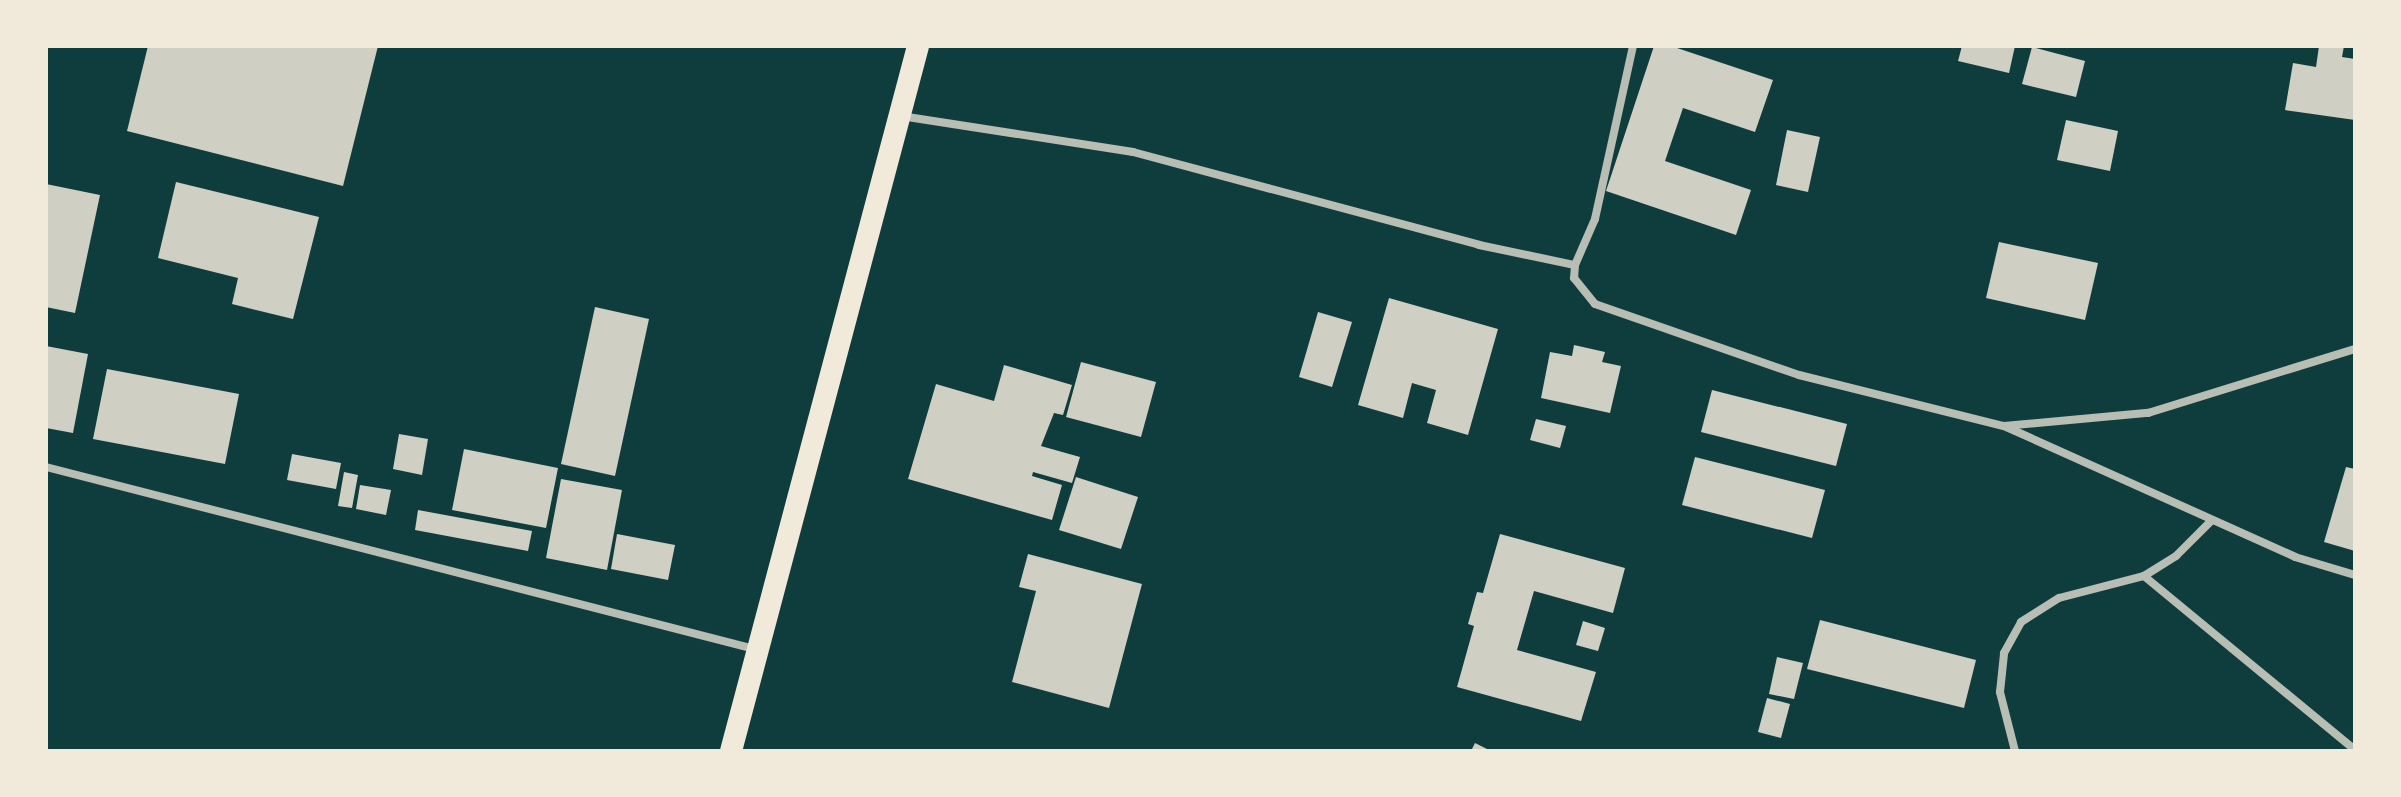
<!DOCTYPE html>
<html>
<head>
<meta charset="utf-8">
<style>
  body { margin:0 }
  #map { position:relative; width:2401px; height:797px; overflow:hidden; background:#0f3d3e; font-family:Ubuntu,sans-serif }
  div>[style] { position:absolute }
  .building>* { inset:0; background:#cfcfc3 }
  .minor>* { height:8px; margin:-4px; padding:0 4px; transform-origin:4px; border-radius:4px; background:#b8beb3 }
  .trunk>* { height:22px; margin:-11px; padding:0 11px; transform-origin:11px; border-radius:11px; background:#f1e9da }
  span { translate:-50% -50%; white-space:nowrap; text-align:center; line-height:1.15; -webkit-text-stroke:6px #f1e9da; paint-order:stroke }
  .frame { position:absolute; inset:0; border:48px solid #f1e9da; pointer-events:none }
</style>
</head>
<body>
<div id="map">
  <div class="building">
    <div style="clip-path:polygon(148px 46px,378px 46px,343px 186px,127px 131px)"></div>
    <div style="clip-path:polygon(1654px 46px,1671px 46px,1773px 80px,1755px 132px,1683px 108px,1665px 161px,1751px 190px,1736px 235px,1606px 191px)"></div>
    <div style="clip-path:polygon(1962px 46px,2015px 46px,2009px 73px,1958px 61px)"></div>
    <div style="clip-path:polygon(2319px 46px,2344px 46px,2342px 57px,2355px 59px,2355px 120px,2285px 110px,2293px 63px,2316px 67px)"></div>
    <div style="clip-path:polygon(2032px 47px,2085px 61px,2076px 97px,2022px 84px)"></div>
    <div style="clip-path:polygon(2066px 120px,2118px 131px,2110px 171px,2057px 160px)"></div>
    <div style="clip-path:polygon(1787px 130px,1820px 137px,1808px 192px,1776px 185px)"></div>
    <div style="clip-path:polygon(176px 182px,319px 217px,293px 319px,232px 304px,238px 278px,158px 258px)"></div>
    <div style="clip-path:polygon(46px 184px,100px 195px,75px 313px,46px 307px)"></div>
    <div style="clip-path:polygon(1999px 242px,2098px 263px,2085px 320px,1986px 298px)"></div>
    <div style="clip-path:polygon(1389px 298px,1498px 329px,1468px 435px,1427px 423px,1436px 390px,1412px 383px,1403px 418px,1358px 405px)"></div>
    <div style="clip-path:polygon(595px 307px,649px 319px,615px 476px,561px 464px)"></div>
    <div style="clip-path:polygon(1318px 312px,1352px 322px,1332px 387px,1299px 377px)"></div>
    <div style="clip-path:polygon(1574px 345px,1605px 352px,1602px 362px,1621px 366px,1610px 413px,1541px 398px,1550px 352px,1572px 356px)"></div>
    <div style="clip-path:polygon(46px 346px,88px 354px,73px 433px,46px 428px)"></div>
    <div style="clip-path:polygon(1081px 362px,1156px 382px,1141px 437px,1066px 417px)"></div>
    <div style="clip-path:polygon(1004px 365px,1072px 385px,1063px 415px,1054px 413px,1041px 446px,1080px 457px,1072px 483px,1033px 472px,1032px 476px,1062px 485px,1052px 520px,908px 479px,936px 384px,994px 401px)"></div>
    <div style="clip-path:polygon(107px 369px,239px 394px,225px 464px,93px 439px)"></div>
    <div style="clip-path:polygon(1712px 390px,1847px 424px,1836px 466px,1701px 432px)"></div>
    <div style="clip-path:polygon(1536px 419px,1566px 426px,1560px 448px,1530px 440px)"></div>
    <div style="clip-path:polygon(399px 434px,428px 439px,422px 475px,393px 469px)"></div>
    <div style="clip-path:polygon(464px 449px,558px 468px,546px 528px,452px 510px)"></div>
    <div style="clip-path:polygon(292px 454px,341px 463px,336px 489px,287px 480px)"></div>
    <div style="clip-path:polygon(1695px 457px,1825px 490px,1812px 538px,1682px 505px)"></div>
    <div style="clip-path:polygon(2346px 467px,2355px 469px,2355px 551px,2324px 542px)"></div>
    <div style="clip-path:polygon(344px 472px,358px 475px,352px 508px,338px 506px)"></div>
    <div style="clip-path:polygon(1076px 477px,1138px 497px,1121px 549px,1059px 530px)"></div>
    <div style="clip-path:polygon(561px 479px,622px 490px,607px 570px,546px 558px)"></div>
    <div style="clip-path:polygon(360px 485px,391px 490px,386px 515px,356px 509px)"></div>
    <div style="clip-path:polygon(418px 510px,532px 531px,528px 551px,415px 530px)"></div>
    <div style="clip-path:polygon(617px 534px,675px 545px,668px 580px,611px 569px)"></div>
    <div style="clip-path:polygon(1500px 534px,1625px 568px,1613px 613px,1534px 591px,1517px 650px,1596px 672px,1581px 721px,1457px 687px,1474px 626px,1468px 624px,1477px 592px,1483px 593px)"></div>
    <div style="clip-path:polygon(1028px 554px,1142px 584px,1109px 708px,1012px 682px,1036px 591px,1019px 587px)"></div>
    <div style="clip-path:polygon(1820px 620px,1976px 660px,1964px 708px,1807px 669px)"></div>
    <div style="clip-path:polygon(1583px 621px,1605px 628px,1598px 651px,1576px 645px)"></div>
    <div style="clip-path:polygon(1777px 657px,1803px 663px,1794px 699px,1769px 694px)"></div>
    <div style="clip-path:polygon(1767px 698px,1790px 704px,1781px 738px,1758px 732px)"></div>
    <div style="clip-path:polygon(1475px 743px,1491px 751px,1471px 751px)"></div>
  </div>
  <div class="minor">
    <div style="left:1633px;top:46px;width:177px;rotate:102.4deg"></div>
    <div style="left:1595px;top:219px;width:50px;rotate:113.5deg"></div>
    <div style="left:1575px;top:265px;width:13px;rotate:94deg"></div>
    <div style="left:1574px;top:278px;width:33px;rotate:51deg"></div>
    <div style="left:1595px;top:304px;width:216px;rotate:19.2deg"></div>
    <div style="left:1799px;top:375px;width:211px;rotate:14deg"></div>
    <div style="left:2004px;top:426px;width:319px;rotate:24.2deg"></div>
    <div style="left:2295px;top:557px;width:63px;rotate:16.7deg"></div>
    <div style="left:901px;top:116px;width:235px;rotate:8.8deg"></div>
    <div style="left:1133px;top:152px;width:358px;rotate:15deg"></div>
    <div style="left:1479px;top:245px;width:98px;rotate:11.8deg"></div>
    <div style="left:2004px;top:426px;width:145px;rotate:-5.2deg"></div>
    <div style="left:2148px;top:413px;width:217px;rotate:-17.2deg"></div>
    <div style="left:46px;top:467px;width:735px;rotate:14.41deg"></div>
    <div style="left:2144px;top:576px;width:273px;rotate:39.5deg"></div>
    <div style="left:2015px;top:751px;width:61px;rotate:-104.3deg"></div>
    <div style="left:2000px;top:692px;width:39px;rotate:-84deg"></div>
    <div style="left:2004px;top:653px;width:35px;rotate:-61deg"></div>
    <div style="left:2021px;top:622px;width:45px;rotate:-32.3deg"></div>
    <div style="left:2059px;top:598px;width:88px;rotate:-14.5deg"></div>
    <div style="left:2144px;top:576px;width:38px;rotate:-32deg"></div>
    <div style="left:2176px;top:556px;width:49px;rotate:-45deg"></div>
  </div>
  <div class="trunk">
    <div style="left:731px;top:751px;width:729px;rotate:-75.14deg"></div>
  </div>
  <div class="frame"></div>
</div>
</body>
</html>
